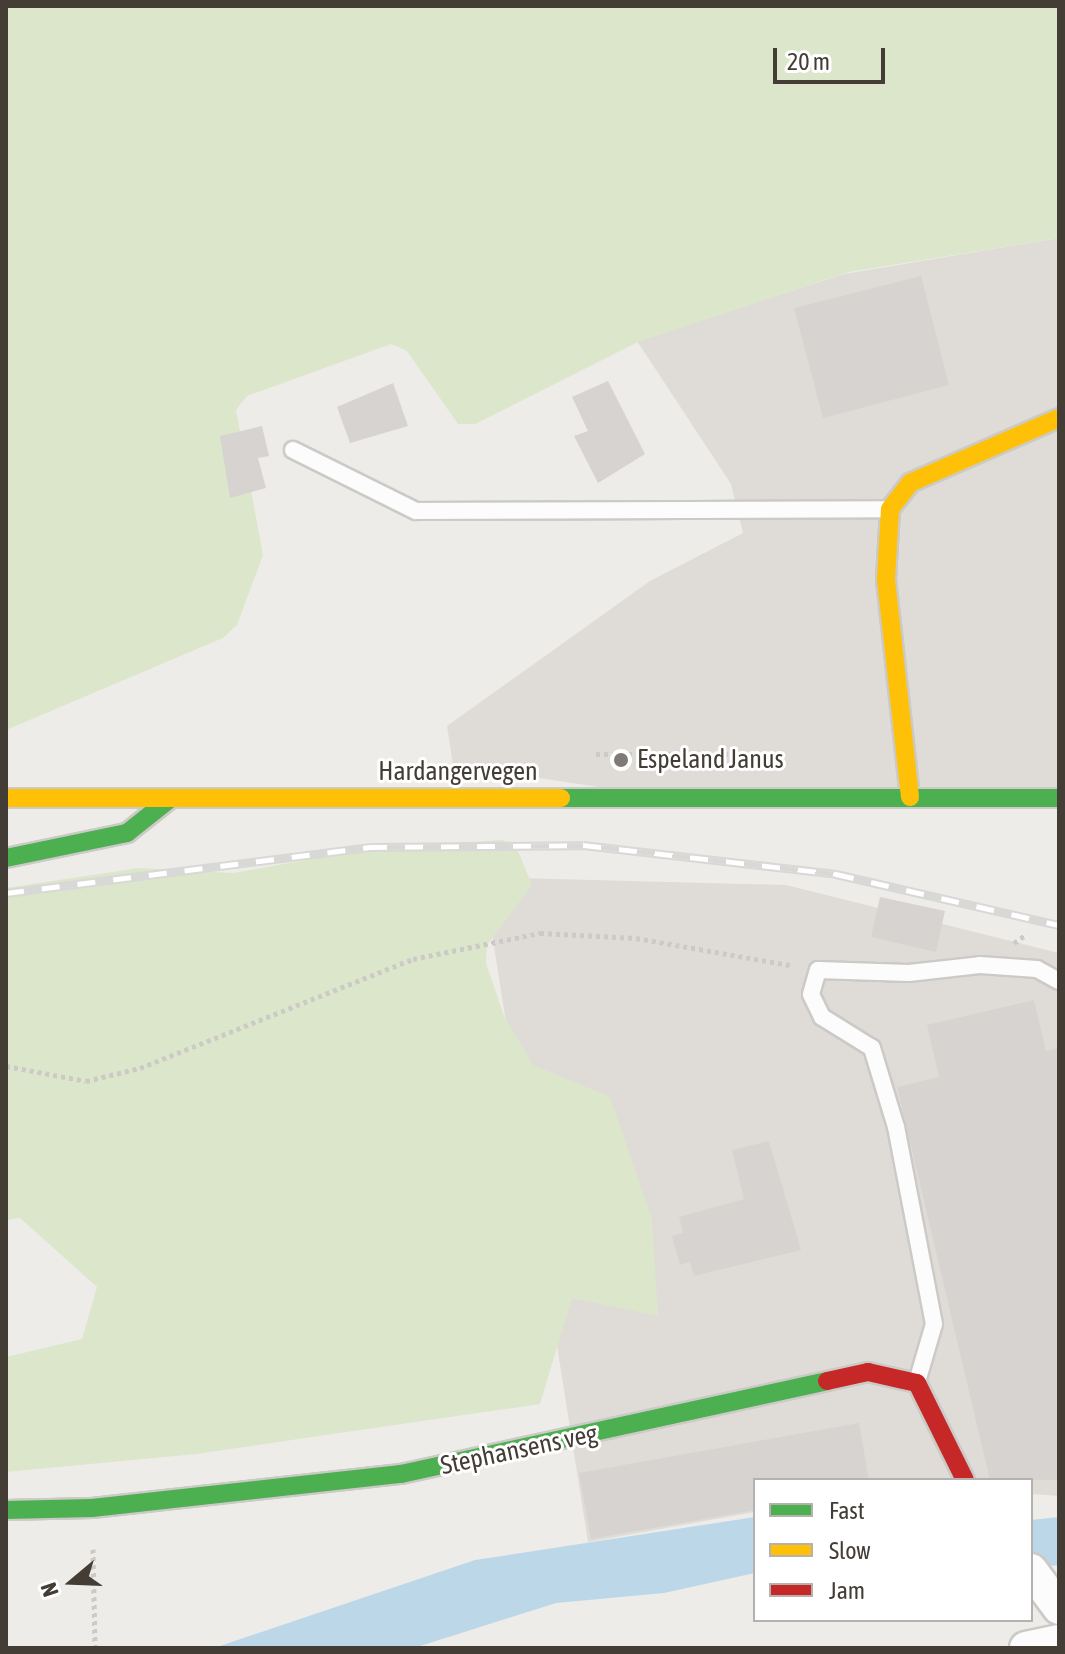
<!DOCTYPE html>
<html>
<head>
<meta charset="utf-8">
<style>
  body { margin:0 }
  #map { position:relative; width:1065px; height:1654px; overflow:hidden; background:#eeece9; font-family:"Asap Condensed",sans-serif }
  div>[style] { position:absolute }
  .industrial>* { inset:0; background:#dfdcd8 }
  .green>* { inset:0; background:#dce6cb }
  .water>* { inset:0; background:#bcd8e8 }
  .building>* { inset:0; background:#d6d3d0 }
  .path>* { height:5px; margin-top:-2.5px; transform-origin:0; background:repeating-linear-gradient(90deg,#cccac6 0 4px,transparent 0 8px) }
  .roads { filter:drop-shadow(2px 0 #cccac6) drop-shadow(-2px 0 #cccac6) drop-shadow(0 2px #cccac6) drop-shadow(0 -2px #cccac6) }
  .lane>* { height:16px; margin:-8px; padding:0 8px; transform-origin:8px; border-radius:8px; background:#fcfcfc }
  .street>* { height:32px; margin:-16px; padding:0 16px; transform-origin:16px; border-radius:16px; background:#fcfcfc }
  .fast>* { height:18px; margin:-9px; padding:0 9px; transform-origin:9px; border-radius:9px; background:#4caf50 }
  .slow>* { height:18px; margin:-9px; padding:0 9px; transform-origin:9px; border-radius:9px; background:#ffc107 }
  .jam>* { height:18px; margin:-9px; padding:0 9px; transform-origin:9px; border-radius:9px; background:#c62828 }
  .rail>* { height:9px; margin-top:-4.5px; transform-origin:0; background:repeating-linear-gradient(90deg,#fff 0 18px,#d8d8d7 0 36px); box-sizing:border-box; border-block:2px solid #d8d8d7 }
  .dots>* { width:22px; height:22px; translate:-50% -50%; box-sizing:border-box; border:4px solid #fff; border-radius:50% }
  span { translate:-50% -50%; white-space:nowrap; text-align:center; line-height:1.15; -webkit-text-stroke:6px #fff; paint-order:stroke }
  .poi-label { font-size:26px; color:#433d36 }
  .left { translate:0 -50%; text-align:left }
  .street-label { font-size:26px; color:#433d36 }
  .frame { position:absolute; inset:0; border:8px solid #433d36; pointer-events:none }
  .legend { position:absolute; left:753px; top:1478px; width:280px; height:144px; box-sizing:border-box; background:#fff; border:2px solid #b4b1af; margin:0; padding:10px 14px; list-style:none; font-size:24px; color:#433d36 }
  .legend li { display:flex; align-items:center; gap:16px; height:40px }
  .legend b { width:40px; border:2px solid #b4b1af }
  .north { position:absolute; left:32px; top:1542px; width:80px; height:80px; -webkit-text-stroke:6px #fff; paint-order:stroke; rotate:251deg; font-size:22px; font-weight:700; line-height:32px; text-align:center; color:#433d36 }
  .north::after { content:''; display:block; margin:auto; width:28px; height:36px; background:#433d36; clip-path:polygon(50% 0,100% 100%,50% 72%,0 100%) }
  .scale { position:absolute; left:773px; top:48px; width:112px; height:36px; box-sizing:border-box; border:4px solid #433d36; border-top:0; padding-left:10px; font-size:24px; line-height:28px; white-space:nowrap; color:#433d36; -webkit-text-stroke:6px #fff; paint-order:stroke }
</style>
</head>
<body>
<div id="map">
  <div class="industrial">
    <div style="clip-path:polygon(1059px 238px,1059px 798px,664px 797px,453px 765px,447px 726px,650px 581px,743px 533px,731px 484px,637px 341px,844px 274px)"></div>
    <div style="clip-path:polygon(483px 877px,786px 885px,1059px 953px,1059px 1496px,1031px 1494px,1031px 1480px,755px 1480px,755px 1512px,588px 1542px)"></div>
  </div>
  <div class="green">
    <div style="clip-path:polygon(6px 6px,1059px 6px,1059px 238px,849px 272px,638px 342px,475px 424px,458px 424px,407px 351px,391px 344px,247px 396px,236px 410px,263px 555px,237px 625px,223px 638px,6px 730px)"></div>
    <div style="clip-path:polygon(503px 840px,518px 851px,532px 885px,487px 945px,486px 963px,504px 1016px,533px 1065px,610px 1097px,652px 1220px,658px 1316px,572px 1298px,540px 1404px,196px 1454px,6px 1472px,6px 1357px,82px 1339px,97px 1287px,20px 1218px,6px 1220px,6px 888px,139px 868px,233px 873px,373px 848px)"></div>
  </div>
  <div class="water">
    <div style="clip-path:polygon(755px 1517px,755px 1573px,664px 1593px,556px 1603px,414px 1648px,214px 1648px,475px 1560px)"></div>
    <div style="clip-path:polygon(1059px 1517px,1059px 1565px,1031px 1568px,1031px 1520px)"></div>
  </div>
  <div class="building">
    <div style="clip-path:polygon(921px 276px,949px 385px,823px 418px,794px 308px)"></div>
    <div style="clip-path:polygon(608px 381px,645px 454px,598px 483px,574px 436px,588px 431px,572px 397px)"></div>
    <div style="clip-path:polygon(393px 383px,408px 426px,350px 443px,337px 407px)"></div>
    <div style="clip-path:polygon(262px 426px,269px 456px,258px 458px,266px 488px,230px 498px,220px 436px)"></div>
    <div style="clip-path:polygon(880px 897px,945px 911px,936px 952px,871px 937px)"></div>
    <div style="clip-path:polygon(1034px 1000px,1046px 1051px,1059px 1048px,1059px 1480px,990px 1480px,897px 1087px,939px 1077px,927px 1025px)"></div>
    <div style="clip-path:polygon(769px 1141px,801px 1250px,694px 1276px,690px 1262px,680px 1265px,672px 1236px,683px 1233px,679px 1217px,744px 1199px,732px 1150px)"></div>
    <div style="clip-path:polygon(859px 1423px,869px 1480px,755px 1480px,755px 1510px,591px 1539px,579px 1473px)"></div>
  </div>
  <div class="path">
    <div style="left:596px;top:754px;width:178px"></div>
    <div style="left:1014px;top:943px;width:16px;rotate:-35deg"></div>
    <div style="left:6px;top:1066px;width:81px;rotate:10.6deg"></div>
    <div style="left:86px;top:1081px;width:56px;rotate:-13.5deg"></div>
    <div style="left:140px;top:1068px;width:294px;rotate:-21.8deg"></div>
    <div style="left:413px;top:959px;width:130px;rotate:-11.6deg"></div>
    <div style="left:540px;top:933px;width:96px;rotate:3deg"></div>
    <div style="left:636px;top:938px;width:160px;rotate:10deg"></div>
    <div style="left:93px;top:1549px;width:99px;rotate:88.8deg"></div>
  </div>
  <div class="roads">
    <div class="lane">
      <div style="left:293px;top:450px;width:137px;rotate:26.4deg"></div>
      <div style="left:416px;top:511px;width:473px;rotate:-0.2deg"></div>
      <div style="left:917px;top:1382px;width:60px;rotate:-73.7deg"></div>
      <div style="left:934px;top:1324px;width:201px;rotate:-100.9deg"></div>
      <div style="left:896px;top:1127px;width:83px;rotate:-106.9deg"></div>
      <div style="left:872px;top:1048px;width:59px;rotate:-148.2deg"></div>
      <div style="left:822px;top:1017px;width:25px;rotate:-116deg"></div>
      <div style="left:811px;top:994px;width:25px;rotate:-74deg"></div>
      <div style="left:818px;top:970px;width:91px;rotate:1.9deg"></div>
      <div style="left:909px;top:973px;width:71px;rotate:-6.4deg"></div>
      <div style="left:980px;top:965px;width:57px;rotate:4deg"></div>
      <div style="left:1037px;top:969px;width:25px;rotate:29deg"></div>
    </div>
    <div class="street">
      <div style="left:1031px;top:1570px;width:47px;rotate:53.6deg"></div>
      <div style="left:1026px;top:1648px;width:34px;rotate:-12deg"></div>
    </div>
    <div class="fast">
      <div style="left:561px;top:798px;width:498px"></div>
      <div style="left:6px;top:858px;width:124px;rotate:-11.7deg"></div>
      <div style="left:127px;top:833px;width:56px;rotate:-38.5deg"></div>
      <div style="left:6px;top:1510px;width:86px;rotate:-1.3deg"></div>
      <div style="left:92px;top:1508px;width:311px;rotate:-6.3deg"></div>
      <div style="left:401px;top:1474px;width:436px;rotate:-12.3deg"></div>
    </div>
    <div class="slow">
      <div style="left:910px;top:797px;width:219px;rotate:-96.3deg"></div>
      <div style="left:886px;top:579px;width:70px;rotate:-86.7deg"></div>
      <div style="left:890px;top:509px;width:33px;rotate:-52deg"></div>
      <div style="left:910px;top:483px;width:163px;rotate:-23.6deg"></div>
      <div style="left:6px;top:798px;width:555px"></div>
    </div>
    <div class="jam">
      <div style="left:827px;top:1381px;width:42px;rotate:-12.4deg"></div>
      <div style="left:868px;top:1372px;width:50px;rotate:12.7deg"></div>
      <div style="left:917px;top:1383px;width:108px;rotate:63.7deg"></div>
    </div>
  </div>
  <div class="rail">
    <div style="left:6px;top:893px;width:366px;rotate:-7.2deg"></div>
    <div style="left:369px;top:847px;width:214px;rotate:-0.5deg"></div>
    <div style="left:583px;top:845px;width:255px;rotate:6.5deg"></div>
    <div style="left:836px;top:874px;width:229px;rotate:12.9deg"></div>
  </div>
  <div class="dots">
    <div style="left:621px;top:760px;background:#7f7a75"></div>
  </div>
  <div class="poi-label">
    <span class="left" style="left:637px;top:760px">Espeland Janus</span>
  </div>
  <div class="street-label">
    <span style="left:458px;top:772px">Hardangervegen</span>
    <span style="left:519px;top:1450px;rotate:-12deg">Stephansens veg</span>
  </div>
  <div class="frame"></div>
  <ul class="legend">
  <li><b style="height:10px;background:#4caf50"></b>Fast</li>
  <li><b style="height:10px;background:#ffc107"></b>Slow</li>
  <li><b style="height:10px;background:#c62828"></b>Jam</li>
  </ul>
  <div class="north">N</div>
  <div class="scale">20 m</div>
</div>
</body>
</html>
